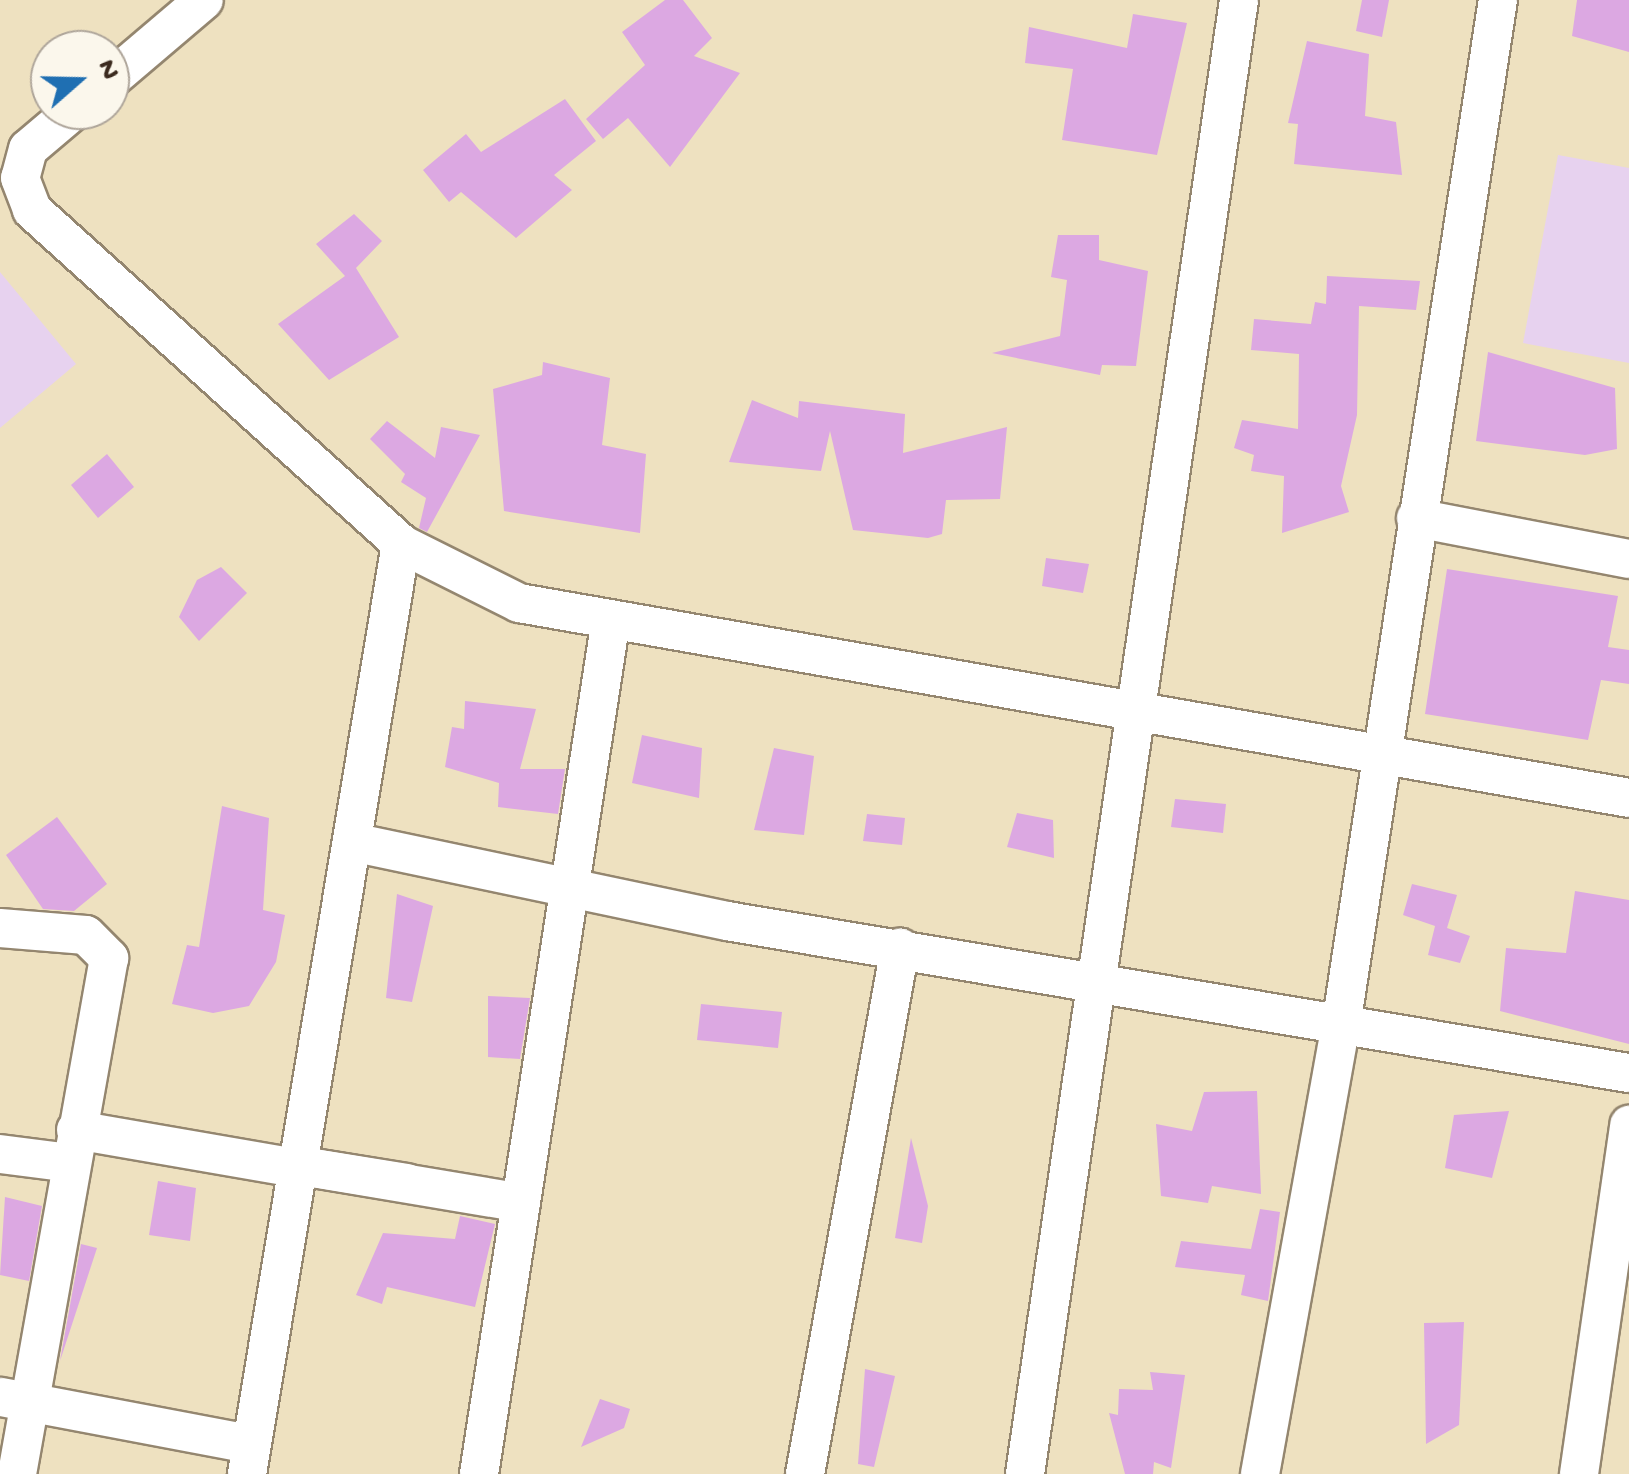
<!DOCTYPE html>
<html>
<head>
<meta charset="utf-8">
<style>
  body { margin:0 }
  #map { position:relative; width:1629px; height:1474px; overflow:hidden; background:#eee1c0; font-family:"Gochi Hand",sans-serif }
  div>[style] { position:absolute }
  .built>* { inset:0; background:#e7d2ef }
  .building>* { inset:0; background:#dca8e2 }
  .roads { filter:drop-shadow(2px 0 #94866f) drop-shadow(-2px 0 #94866f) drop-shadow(0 2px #94866f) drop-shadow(0 -2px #94866f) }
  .minor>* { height:38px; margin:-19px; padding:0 19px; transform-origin:19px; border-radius:19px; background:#fff }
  span { translate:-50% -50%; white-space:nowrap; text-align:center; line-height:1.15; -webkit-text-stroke:8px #fbf7ec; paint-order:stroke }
  .north { position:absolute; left:30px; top:30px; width:100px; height:100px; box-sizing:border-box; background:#fbf7ec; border:2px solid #aea59a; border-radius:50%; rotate:70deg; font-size:28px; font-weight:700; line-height:40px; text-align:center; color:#3b2a1e }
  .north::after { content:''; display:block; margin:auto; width:35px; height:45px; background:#1f6fb2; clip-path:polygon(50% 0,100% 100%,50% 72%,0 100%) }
</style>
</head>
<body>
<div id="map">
  <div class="built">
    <div style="clip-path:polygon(1558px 155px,1629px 168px,1629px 363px,1523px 343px)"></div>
    <div style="clip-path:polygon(0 272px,76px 364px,0 428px)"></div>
  </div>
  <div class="building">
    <div style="clip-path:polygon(665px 0,683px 0,712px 38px,694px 56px,740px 73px,670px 167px,628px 118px,603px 139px,586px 119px,645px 65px,622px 32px)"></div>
    <div style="clip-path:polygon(1362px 0,1389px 0,1382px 37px,1356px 31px)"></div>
    <div style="clip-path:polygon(1577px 0,1629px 0,1629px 52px,1572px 36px)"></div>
    <div style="clip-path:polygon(1133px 14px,1187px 23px,1157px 155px,1062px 140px,1073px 69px,1025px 63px,1029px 27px,1127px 48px)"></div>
    <div style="clip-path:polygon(1307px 41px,1369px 54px,1365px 116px,1396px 122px,1402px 175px,1294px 164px,1298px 124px,1288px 123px)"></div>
    <div style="clip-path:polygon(565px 99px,596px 141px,554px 175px,572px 190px,516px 238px,461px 192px,449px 202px,423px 170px,466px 134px,481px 152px)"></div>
    <div style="clip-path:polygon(354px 214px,382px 241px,356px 268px,399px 337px,329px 380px,278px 324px,345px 276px,316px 244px)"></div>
    <div style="clip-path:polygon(1058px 235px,1099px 235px,1099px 260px,1148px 271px,1136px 366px,1102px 365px,1100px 375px,992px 353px,1060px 336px,1067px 280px,1051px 277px)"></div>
    <div style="clip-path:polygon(1327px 276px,1420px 281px,1416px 310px,1359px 306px,1357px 415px,1341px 486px,1349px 512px,1282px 533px,1284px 476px,1251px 471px,1254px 455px,1234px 448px,1242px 420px,1298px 429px,1299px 354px,1251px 350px,1254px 319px,1311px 324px,1315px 302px,1326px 304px)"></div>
    <div style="clip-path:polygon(1488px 352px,1615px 388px,1617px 449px,1585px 455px,1476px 441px)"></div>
    <div style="clip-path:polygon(543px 362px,610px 378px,602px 445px,646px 454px,640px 533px,504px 511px,493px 389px,542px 375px)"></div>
    <div style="clip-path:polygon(752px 400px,798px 418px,799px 401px,905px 414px,903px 453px,1007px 427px,1000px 499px,946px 500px,942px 534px,928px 538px,853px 530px,830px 431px,821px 471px,729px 462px)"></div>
    <div style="clip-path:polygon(387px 421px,435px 458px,441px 427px,480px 435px,427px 532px,419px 528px,426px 498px,401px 482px,405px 474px,370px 439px)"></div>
    <div style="clip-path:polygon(107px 454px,134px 487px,98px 518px,71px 485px)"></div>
    <div style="clip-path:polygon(1046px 558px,1089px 564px,1083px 593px,1042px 586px)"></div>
    <div style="clip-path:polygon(221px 567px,247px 593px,199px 641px,179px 617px,197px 580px)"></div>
    <div style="clip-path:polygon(1447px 569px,1618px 596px,1608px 647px,1629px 650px,1629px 684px,1601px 680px,1588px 740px,1425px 714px)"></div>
    <div style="clip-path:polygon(465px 701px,536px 709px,520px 769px,565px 769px,558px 814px,498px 807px,499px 783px,445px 767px,452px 727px,464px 729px)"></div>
    <div style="clip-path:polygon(642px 735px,702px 748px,699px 798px,632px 783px)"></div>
    <div style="clip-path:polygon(774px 748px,814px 756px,804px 835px,754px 830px)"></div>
    <div style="clip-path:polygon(1175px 799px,1226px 804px,1223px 833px,1171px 827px)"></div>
    <div style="clip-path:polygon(222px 806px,269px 818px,263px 910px,285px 915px,276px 962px,249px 1006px,213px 1013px,172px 1004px,187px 945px,199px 947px)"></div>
    <div style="clip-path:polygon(1017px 813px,1053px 820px,1054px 858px,1007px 847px)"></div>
    <div style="clip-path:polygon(867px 814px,905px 818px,902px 845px,863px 841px)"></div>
    <div style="clip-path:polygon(57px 817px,107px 884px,74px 911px,43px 909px,6px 855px)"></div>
    <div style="clip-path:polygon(1412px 884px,1457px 895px,1447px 928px,1470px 936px,1460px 963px,1428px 955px,1435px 926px,1403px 915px)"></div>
    <div style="clip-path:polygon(1575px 891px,1629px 900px,1629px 1044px,1500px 1011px,1506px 948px,1566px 953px)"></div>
    <div style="clip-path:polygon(397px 894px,433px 906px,412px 1002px,386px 998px)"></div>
    <div style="clip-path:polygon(488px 996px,530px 998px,520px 1059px,488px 1057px)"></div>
    <div style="clip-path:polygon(701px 1004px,782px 1012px,778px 1048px,697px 1040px)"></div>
    <div style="clip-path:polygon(1257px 1091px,1261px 1194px,1212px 1186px,1208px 1203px,1161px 1196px,1156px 1124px,1192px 1131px,1204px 1092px)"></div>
    <div style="clip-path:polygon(1509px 1111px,1492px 1178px,1445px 1168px,1454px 1115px)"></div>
    <div style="clip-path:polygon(911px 1138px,928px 1206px,922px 1243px,895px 1238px)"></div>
    <div style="clip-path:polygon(158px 1181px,196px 1188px,190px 1241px,149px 1235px)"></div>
    <div style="clip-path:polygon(5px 1197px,42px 1206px,29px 1281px,0 1275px)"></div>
    <div style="clip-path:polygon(1260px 1209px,1280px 1212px,1268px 1301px,1241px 1295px,1245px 1275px,1175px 1267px,1181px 1241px,1251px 1249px)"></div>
    <div style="clip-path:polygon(460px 1216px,495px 1224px,475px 1307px,387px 1287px,382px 1304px,356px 1295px,383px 1233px,455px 1239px)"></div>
    <div style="clip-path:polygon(81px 1244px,97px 1248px,60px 1361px)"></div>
    <div style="clip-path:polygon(1464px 1322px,1459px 1425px,1426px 1444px,1424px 1323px)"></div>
    <div style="clip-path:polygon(865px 1369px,895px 1376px,874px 1467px,858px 1464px)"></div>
    <div style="clip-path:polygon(1150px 1372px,1185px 1375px,1171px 1468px,1154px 1462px,1153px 1474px,1125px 1474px,1109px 1413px,1118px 1415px,1119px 1389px,1153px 1390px)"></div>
    <div style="clip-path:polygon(600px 1399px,630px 1409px,624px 1428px,581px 1447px)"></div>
  </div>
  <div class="roads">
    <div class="minor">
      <div style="left:110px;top:80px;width:123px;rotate:-40.4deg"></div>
      <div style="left:74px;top:110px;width:60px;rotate:139.7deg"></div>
      <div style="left:28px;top:149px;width:30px;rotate:105deg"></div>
      <div style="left:20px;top:178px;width:34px;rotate:69deg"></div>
      <div style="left:32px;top:210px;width:498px;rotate:42.1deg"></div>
      <div style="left:401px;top:544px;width:132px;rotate:26.6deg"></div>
      <div style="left:519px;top:603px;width:1127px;rotate:9.96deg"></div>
      <div style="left:1416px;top:518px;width:217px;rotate:10.9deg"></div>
      <div style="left:352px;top:842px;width:383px;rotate:11.9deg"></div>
      <div style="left:727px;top:921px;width:915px;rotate:9.57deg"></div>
      <div style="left:0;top:928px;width:86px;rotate:4.7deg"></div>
      <div style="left:86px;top:935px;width:33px;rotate:45deg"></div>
      <div style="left:109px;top:958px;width:524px;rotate:100.11deg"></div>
      <div style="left:76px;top:1130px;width:223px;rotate:9.8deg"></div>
      <div style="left:0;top:1154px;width:71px;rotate:7.3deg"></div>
      <div style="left:407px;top:1183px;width:107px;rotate:-170.9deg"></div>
      <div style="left:301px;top:1166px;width:223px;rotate:9.5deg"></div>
      <div style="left:1px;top:1397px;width:252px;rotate:10.7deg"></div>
      <div style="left:247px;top:1474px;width:943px;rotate:-80.6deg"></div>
      <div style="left:479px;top:1474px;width:865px;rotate:-81.22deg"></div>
      <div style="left:805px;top:1474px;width:535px;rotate:-79.76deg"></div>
      <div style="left:1025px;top:1474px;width:1489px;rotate:-81.74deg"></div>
      <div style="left:1260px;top:1474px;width:462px;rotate:-79.8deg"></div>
      <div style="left:1342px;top:1019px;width:1031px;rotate:-81.3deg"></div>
      <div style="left:1579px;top:1474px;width:353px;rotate:-81.8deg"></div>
    </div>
  </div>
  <div class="north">N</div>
</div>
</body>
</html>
